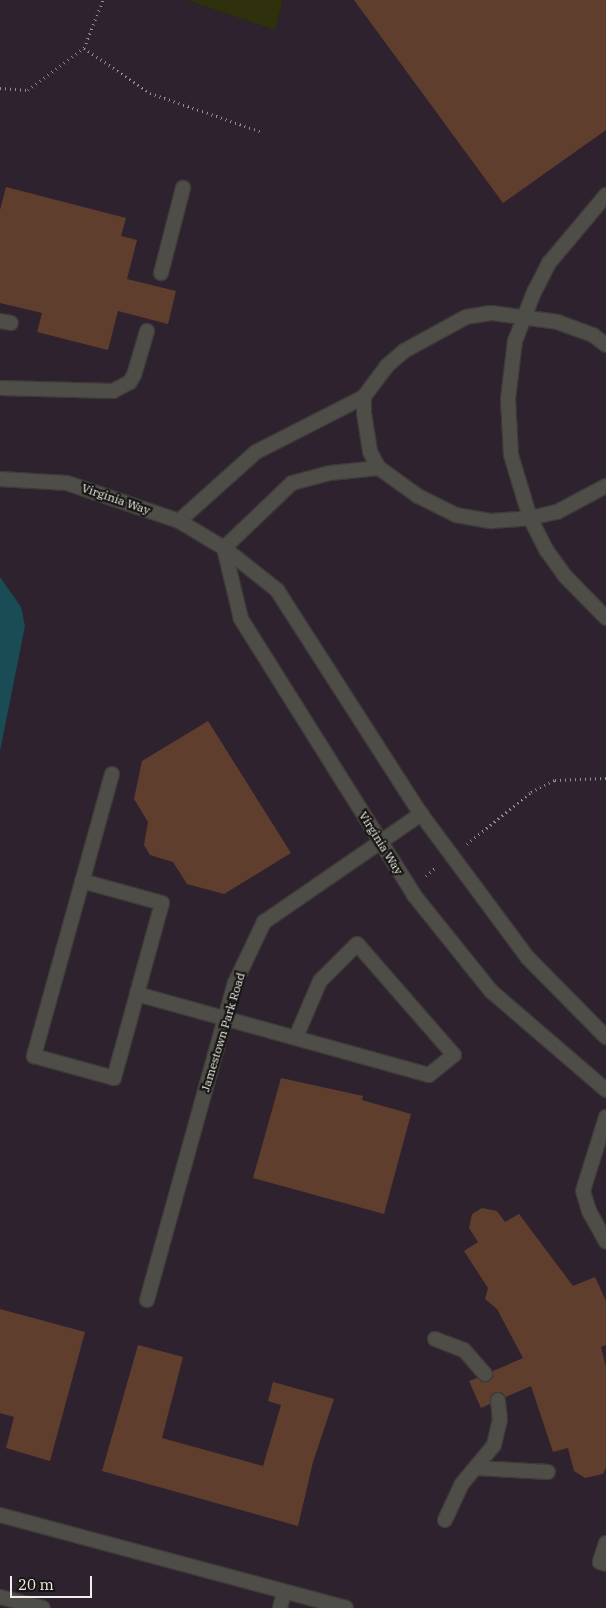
<!DOCTYPE html>
<html>
<head>
<meta charset="utf-8">
<style>
  body { margin:0 }
  #map { position:relative; width:606px; height:1608px; overflow:hidden; background:#22201c; font-family:"IBM Plex Serif",serif }
  div>[style] { position:absolute }
  .commercial>* { inset:0; background:#2f222f }
  .green>* { inset:0; background:#2f300c }
  .water>* { inset:0; background:#194c54 }
  .building>* { inset:0; background:#603e2d }
  .path>* { height:3px; margin-top:-1.5px; transform-origin:0; background:repeating-linear-gradient(90deg,#91908c 0 1px,transparent 0 5px) }
  .roads { filter:drop-shadow(1px 0 #3d3b38) drop-shadow(-1px 0 #3d3b38) drop-shadow(0 1px #3d3b38) drop-shadow(0 -1px #3d3b38) }
  .service>* { height:14px; margin:-7px; padding:0 7px; transform-origin:7px; border-radius:7px; background:#4f4d48 }
  .minor>* { height:14px; margin:-7px; padding:0 7px; transform-origin:7px; border-radius:7px; background:#4f4d48 }
  span { translate:-50% -50%; white-space:nowrap; text-align:center; line-height:1.15; -webkit-text-stroke:4.5px #181613; paint-order:stroke }
  .street-label { font-size:12px; color:#efeeeb }
  .scale { position:absolute; left:10px; top:1576px; width:82px; height:22px; box-sizing:border-box; border:2px solid #efeeeb; border-top:0; padding-left:6px; font-size:15px; line-height:18px; white-space:nowrap; color:#efeeeb; -webkit-text-stroke:4px #181613; paint-order:stroke }
</style>
</head>
<body>
<div id="map">
  <div class="commercial">
    <div style="clip-path:polygon(0 0,186px 0,275px 30px,283px 0,606px 0,606px 1608px,0 1608px)"></div>
  </div>
  <div class="green">
    <div style="clip-path:polygon(186px 0,283px 0,275px 30px)"></div>
  </div>
  <div class="water">
    <div style="clip-path:polygon(0 577px,21px 607px,25px 626px,0 751px)"></div>
  </div>
  <div class="building">
    <div style="clip-path:polygon(354px 0,606px 0,606px 130px,503px 203px)"></div>
    <div style="clip-path:polygon(6px 187px,126px 218px,121px 236px,137px 240px,127px 279px,176px 291px,168px 324px,118px 311px,108px 350px,37px 332px,42px 313px,0 303px,0 210px)"></div>
    <div style="clip-path:polygon(208px 721px,291px 853px,224px 894px,187px 884px,173px 862px,150px 855px,144px 845px,148px 822px,134px 799px,142px 761px)"></div>
    <div style="clip-path:polygon(281px 1078px,363px 1096px,362px 1100px,411px 1114px,384px 1214px,253px 1178px)"></div>
    <div style="clip-path:polygon(482px 1208px,497px 1211px,505px 1222px,519px 1214px,573px 1286px,595px 1277px,606px 1301px,606px 1345px,601px 1347px,606px 1367px,606px 1467px,603px 1474px,585px 1478px,574px 1471px,568px 1448px,553px 1452px,531px 1386px,506px 1397px,501px 1392px,493px 1393px,490px 1404px,481px 1408px,469px 1381px,477px 1378px,487px 1382px,493px 1377px,493px 1371px,523px 1358px,497px 1309px,485px 1299px,488px 1288px,464px 1251px,478px 1242px,469px 1228px,472px 1214px)"></div>
    <div style="clip-path:polygon(0 1309px,85px 1332px,50px 1461px,6px 1448px,14px 1417px,0 1413px)"></div>
    <div style="clip-path:polygon(138px 1345px,183px 1357px,162px 1438px,263px 1466px,281px 1405px,268px 1401px,273px 1382px,334px 1399px,313px 1462px,298px 1526px,102px 1471px)"></div>
  </div>
  <div class="path">
    <div style="left:84px;top:48px;width:80px;rotate:34.3deg"></div>
    <div style="left:150px;top:93px;width:119px;rotate:19.2deg"></div>
    <div style="left:0;top:88px;width:28px;rotate:4deg"></div>
    <div style="left:28px;top:90px;width:70px;rotate:-36.9deg"></div>
    <div style="left:84px;top:48px;width:52px;rotate:-68.4deg"></div>
    <div style="left:467px;top:844px;width:82px;rotate:-39.1deg"></div>
    <div style="left:531px;top:792px;width:27px;rotate:-27deg"></div>
    <div style="left:555px;top:780px;width:51px;rotate:-2.2deg"></div>
    <div style="left:426px;top:876px;width:13px;rotate:-42deg"></div>
  </div>
  <div class="roads">
    <div class="service">
      <div style="left:606px;top:195px;width:89px;rotate:130deg"></div>
      <div style="left:549px;top:263px;width:33px;rotate:117deg"></div>
      <div style="left:534px;top:292px;width:53px;rotate:111.2deg"></div>
      <div style="left:515px;top:341px;width:58px;rotate:96.9deg"></div>
      <div style="left:508px;top:399px;width:56px;rotate:86.9deg"></div>
      <div style="left:511px;top:455px;width:66px;rotate:73.2deg"></div>
      <div style="left:530px;top:518px;width:37px;rotate:63deg"></div>
      <div style="left:547px;top:551px;width:31px;rotate:54deg"></div>
      <div style="left:565px;top:576px;width:59px;rotate:45.7deg"></div>
      <div style="left:161px;top:273px;width:88px;rotate:-75.5deg"></div>
      <div style="left:0;top:321px;width:11px;rotate:10deg"></div>
      <div style="left:606px;top:345px;width:16px;rotate:-142deg"></div>
      <div style="left:593px;top:335px;width:37px;rotate:-160deg"></div>
      <div style="left:558px;top:322px;width:68px;rotate:-172.3deg"></div>
      <div style="left:491px;top:313px;width:25px;rotate:171deg"></div>
      <div style="left:466px;top:317px;width:71px;rotate:151.3deg"></div>
      <div style="left:404px;top:351px;width:23px;rotate:139deg"></div>
      <div style="left:387px;top:366px;width:39px;rotate:127deg"></div>
      <div style="left:364px;top:397px;width:16px;rotate:90deg"></div>
      <div style="left:364px;top:413px;width:39px;rotate:81deg"></div>
      <div style="left:370px;top:452px;width:18px;rotate:61deg"></div>
      <div style="left:379px;top:468px;width:48px;rotate:35.7deg"></div>
      <div style="left:418px;top:496px;width:42px;rotate:26.6deg"></div>
      <div style="left:456px;top:515px;width:36px;rotate:10deg"></div>
      <div style="left:491px;top:521px;width:39px;rotate:-4deg"></div>
      <div style="left:530px;top:518px;width:28px;rotate:-13deg"></div>
      <div style="left:557px;top:512px;width:55px;rotate:-28deg"></div>
      <div style="left:0;top:388px;width:113px;rotate:1.5deg"></div>
      <div style="left:113px;top:391px;width:19px;rotate:-28deg"></div>
      <div style="left:130px;top:382px;width:8px;rotate:-60deg"></div>
      <div style="left:134px;top:375px;width:46px;rotate:-73.5deg"></div>
      <div style="left:179px;top:521px;width:103px;rotate:-41.9deg"></div>
      <div style="left:256px;top:452px;width:121px;rotate:-27deg"></div>
      <div style="left:224px;top:548px;width:94px;rotate:-43.7deg"></div>
      <div style="left:292px;top:483px;width:39px;rotate:-15deg"></div>
      <div style="left:330px;top:473px;width:49px;rotate:-5.8deg"></div>
      <div style="left:112px;top:774px;width:293px;rotate:105.5deg"></div>
      <div style="left:34px;top:1056px;width:83px;rotate:15.4deg"></div>
      <div style="left:114px;top:1078px;width:87px;rotate:-74.7deg"></div>
      <div style="left:137px;top:994px;width:303px;rotate:15.5deg"></div>
      <div style="left:429px;top:1075px;width:32px;rotate:-39deg"></div>
      <div style="left:454px;top:1055px;width:147px;rotate:-131.1deg"></div>
      <div style="left:357px;top:944px;width:52px;rotate:135deg"></div>
      <div style="left:320px;top:981px;width:61px;rotate:113.2deg"></div>
      <div style="left:82px;top:881px;width:83px;rotate:15.4deg"></div>
      <div style="left:162px;top:903px;width:94px;rotate:105.4deg"></div>
      <div style="left:606px;top:1117px;width:77px;rotate:107.3deg"></div>
      <div style="left:583px;top:1191px;width:21px;rotate:73deg"></div>
      <div style="left:589px;top:1211px;width:35px;rotate:61deg"></div>
      <div style="left:435px;top:1339px;width:31px;rotate:21deg"></div>
      <div style="left:464px;top:1350px;width:32px;rotate:49deg"></div>
      <div style="left:477px;top:1468px;width:71px;rotate:3.2deg"></div>
      <div style="left:0;top:1515px;width:358px;rotate:15deg"></div>
      <div style="left:445px;top:1520px;width:38px;rotate:-65deg"></div>
      <div style="left:461px;top:1485px;width:52px;rotate:-50.5deg"></div>
      <div style="left:494px;top:1445px;width:26px;rotate:-77deg"></div>
      <div style="left:500px;top:1420px;width:20px;rotate:-96deg"></div>
      <div style="left:606px;top:1543px;width:20px;rotate:108deg"></div>
      <div style="left:600px;top:1562px;width:6px;rotate:18deg"></div>
      <div style="left:0;top:1597px;width:44px;rotate:14.3deg"></div>
      <div style="left:280px;top:1608px;width:16px;rotate:-76deg"></div>
    </div>
    <div class="minor">
      <div style="left:0;top:479px;width:67px;rotate:3.4deg"></div>
      <div style="left:67px;top:483px;width:118px;rotate:18.7deg"></div>
      <div style="left:179px;top:521px;width:52px;rotate:31deg"></div>
      <div style="left:224px;top:548px;width:68px;rotate:38.4deg"></div>
      <div style="left:277px;top:590px;width:266px;rotate:57.3deg"></div>
      <div style="left:421px;top:814px;width:179px;rotate:53.4deg"></div>
      <div style="left:528px;top:958px;width:111px;rotate:45.4deg"></div>
      <div style="left:224px;top:548px;width:73px;rotate:76.5deg"></div>
      <div style="left:241px;top:619px;width:326px;rotate:57.9deg"></div>
      <div style="left:414px;top:895px;width:123px;rotate:51.3deg"></div>
      <div style="left:491px;top:991px;width:152px;rotate:40.7deg"></div>
      <div style="left:147px;top:1300px;width:329px;rotate:-74.5deg"></div>
      <div style="left:235px;top:983px;width:68px;rotate:-64.6deg"></div>
      <div style="left:264px;top:922px;width:191px;rotate:-34.5deg"></div>
    </div>
  </div>
  <div class="street-label">
    <span style="left:116px;top:499px;rotate:19deg">Virginia Way</span>
    <span style="left:381px;top:843px;rotate:58deg">Virginia Way</span>
    <span style="left:223px;top:1032px;rotate:-73deg">Jamestown Park Road</span>
  </div>
  <div class="scale">20 m</div>
</div>
</body>
</html>
